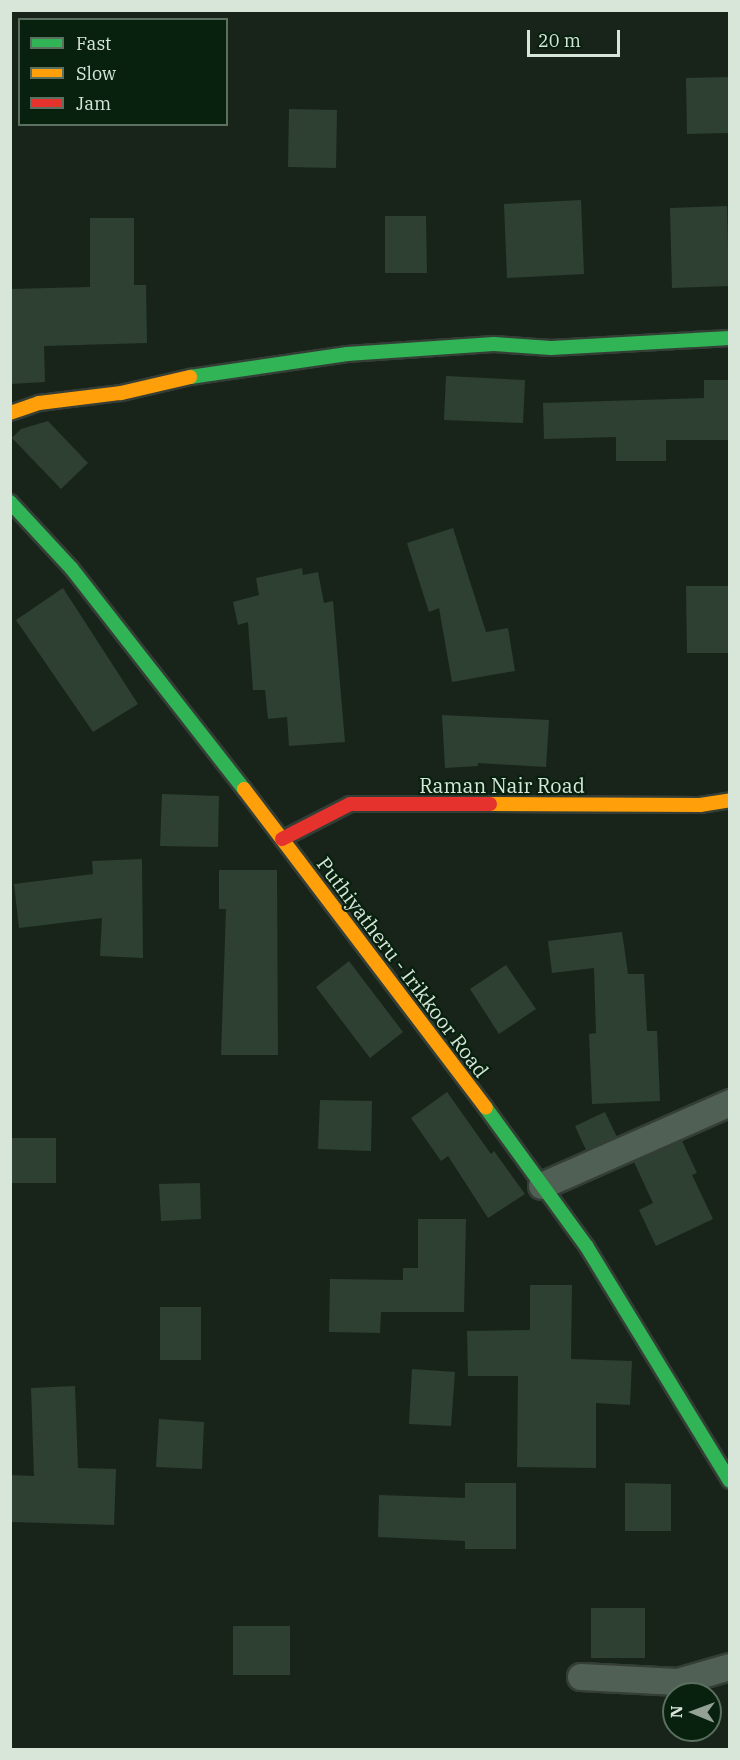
<!DOCTYPE html>
<html>
<head>
<meta charset="utf-8">
<style>
  body { margin:0 }
  #map { position:relative; width:740px; height:1760px; overflow:hidden; background:#18241a; font-family:"IBM Plex Serif",serif }
  div>[style] { position:absolute }
  .building>* { inset:0; background:#2d4032 }
  .roads { filter:drop-shadow(2px 0 #343e36) drop-shadow(-2px 0 #343e36) drop-shadow(0 2px #343e36) drop-shadow(0 -2px #343e36) }
  .street>* { height:26px; margin:-13px; padding:0 13px; transform-origin:13px; border-radius:13px; background:#516054 }
  .fast>* { height:14px; margin:-7px; padding:0 7px; transform-origin:7px; border-radius:7px; background:#30b455 }
  .slow>* { height:14px; margin:-7px; padding:0 7px; transform-origin:7px; border-radius:7px; background:#ff9f0a }
  .jam>* { height:14px; margin:-7px; padding:0 7px; transform-origin:7px; border-radius:7px; background:#e5322d }
  span { translate:-50% -50%; white-space:nowrap; text-align:center; line-height:1.15; -webkit-text-stroke:4.5px #08210e; paint-order:stroke }
  .street-label { font-size:20px; color:#d7e6d9 }
  .frame { position:absolute; inset:0; border:12px solid #d7e6d9; pointer-events:none }
  .legend { position:absolute; left:18px; top:18px; width:210px; height:108px; box-sizing:border-box; background:#08210e; border:2px solid #5b705f; margin:0; padding:8px 10px; list-style:none; font-size:18px; color:#d7e6d9 }
  .legend li { display:flex; align-items:center; gap:12px; height:30px }
  .legend b { width:30px; border:2px solid #5b705f }
  .north { position:absolute; left:662px; top:1682px; width:60px; height:60px; box-sizing:border-box; background:#08210e; border:2px solid #5b705f; border-radius:50%; rotate:271deg; font-size:16px; font-weight:700; line-height:24px; text-align:center; color:#d7e6d9 }
  .north::after { content:''; display:block; margin:auto; width:21px; height:27px; background:#94a296; clip-path:polygon(50% 0,100% 100%,50% 72%,0 100%) }
  .scale { position:absolute; left:527px; top:30px; width:93px; height:27px; box-sizing:border-box; border:3px solid #d7e6d9; border-top:0; padding-left:8px; font-size:18px; line-height:21px; white-space:nowrap; color:#d7e6d9; -webkit-text-stroke:4px #08210e; paint-order:stroke }
</style>
</head>
<body>
<div id="map">
  <div class="building">
    <div style="clip-path:polygon(729px 77px,729px 133px,687px 134px,686px 78px)"></div>
    <div style="clip-path:polygon(289px 109px,337px 110px,336px 168px,288px 167px)"></div>
    <div style="clip-path:polygon(581px 200px,584px 274px,507px 278px,504px 204px)"></div>
    <div style="clip-path:polygon(727px 206px,729px 286px,672px 288px,670px 208px)"></div>
    <div style="clip-path:polygon(385px 216px,426px 216px,427px 273px,385px 273px)"></div>
    <div style="clip-path:polygon(90px 218px,134px 218px,134px 285px,146px 285px,147px 343px,44px 346px,45px 382px,10px 384px,10px 289px,90px 287px)"></div>
    <div style="clip-path:polygon(446px 376px,525px 380px,523px 423px,444px 420px)"></div>
    <div style="clip-path:polygon(704px 380px,729px 380px,729px 440px,666px 440px,666px 461px,616px 461px,616px 437px,544px 439px,543px 403px,704px 398px)"></div>
    <div style="clip-path:polygon(48px 421px,88px 463px,61px 489px,12px 438px,21px 429px)"></div>
    <div style="clip-path:polygon(453px 528px,486px 632px,508px 628px,515px 671px,452px 682px,439px 608px,429px 612px,407px 543px)"></div>
    <div style="clip-path:polygon(302px 568px,303px 575px,318px 572px,324px 603px,333px 601px,345px 742px,289px 746px,287px 717px,268px 719px,265px 690px,253px 690px,248px 622px,238px 625px,233px 602px,259px 595px,256px 578px)"></div>
    <div style="clip-path:polygon(686px 586px,729px 586px,729px 653px,687px 653px)"></div>
    <div style="clip-path:polygon(63px 588px,138px 704px,93px 732px,16px 620px)"></div>
    <div style="clip-path:polygon(442px 715px,549px 720px,546px 767px,478px 763px,478px 766px,445px 768px)"></div>
    <div style="clip-path:polygon(162px 794px,219px 796px,218px 847px,160px 846px)"></div>
    <div style="clip-path:polygon(142px 859px,143px 958px,100px 956px,102px 918px,19px 928px,14px 884px,93px 874px,92px 861px)"></div>
    <div style="clip-path:polygon(219px 870px,277px 870px,278px 1055px,221px 1055px,226px 909px,219px 909px)"></div>
    <div style="clip-path:polygon(622px 932px,628px 974px,644px 974px,647px 1031px,657px 1031px,660px 1101px,592px 1104px,589px 1034px,596px 1033px,594px 968px,552px 973px,548px 941px)"></div>
    <div style="clip-path:polygon(349px 961px,403px 1032px,370px 1058px,316px 987px)"></div>
    <div style="clip-path:polygon(506px 965px,536px 1009px,499px 1034px,470px 989px)"></div>
    <div style="clip-path:polygon(447px 1092px,491px 1154px,494px 1151px,525px 1194px,488px 1218px,448px 1156px,441px 1161px,411px 1118px)"></div>
    <div style="clip-path:polygon(320px 1100px,372px 1101px,371px 1151px,318px 1149px)"></div>
    <div style="clip-path:polygon(605px 1112px,617px 1137px,586px 1150px,575px 1126px)"></div>
    <div style="clip-path:polygon(10px 1138px,56px 1138px,56px 1183px,10px 1183px)"></div>
    <div style="clip-path:polygon(682px 1141px,697px 1173px,692px 1175px,713px 1219px,656px 1246px,639px 1210px,653px 1203px,634px 1162px)"></div>
    <div style="clip-path:polygon(200px 1183px,201px 1219px,161px 1221px,159px 1184px)"></div>
    <div style="clip-path:polygon(418px 1219px,466px 1219px,464px 1312px,381px 1312px,380px 1333px,329px 1332px,330px 1279px,403px 1280px,403px 1268px,418px 1268px)"></div>
    <div style="clip-path:polygon(530px 1285px,572px 1285px,571px 1359px,632px 1361px,630px 1405px,596px 1403px,596px 1468px,517px 1467px,518px 1376px,468px 1376px,467px 1331px,530px 1330px)"></div>
    <div style="clip-path:polygon(160px 1307px,201px 1307px,201px 1360px,160px 1360px)"></div>
    <div style="clip-path:polygon(412px 1369px,455px 1372px,451px 1426px,409px 1424px)"></div>
    <div style="clip-path:polygon(75px 1386px,78px 1468px,116px 1469px,114px 1525px,10px 1522px,10px 1475px,34px 1476px,31px 1388px)"></div>
    <div style="clip-path:polygon(159px 1419px,204px 1422px,202px 1469px,156px 1467px)"></div>
    <div style="clip-path:polygon(465px 1483px,516px 1483px,516px 1549px,465px 1549px,465px 1541px,378px 1537px,379px 1495px,465px 1498px)"></div>
    <div style="clip-path:polygon(625px 1483px,671px 1484px,671px 1531px,625px 1531px)"></div>
    <div style="clip-path:polygon(591px 1608px,645px 1608px,645px 1658px,591px 1658px)"></div>
    <div style="clip-path:polygon(233px 1626px,290px 1626px,290px 1675px,233px 1675px)"></div>
  </div>
  <div class="roads">
    <div class="street">
      <div style="left:542px;top:1186px;width:206px;rotate:-23.8deg"></div>
      <div style="left:581px;top:1677px;width:97px;rotate:3deg"></div>
      <div style="left:678px;top:1682px;width:54px;rotate:-16.1deg"></div>
    </div>
    <div class="fast">
      <div style="left:190px;top:377px;width:159px;rotate:-8.3deg"></div>
      <div style="left:347px;top:354px;width:147px;rotate:-3.9deg"></div>
      <div style="left:494px;top:344px;width:57px;rotate:4deg"></div>
      <div style="left:551px;top:348px;width:179px;rotate:-3.2deg"></div>
      <div style="left:10px;top:502px;width:91px;rotate:47.2deg"></div>
      <div style="left:72px;top:569px;width:279px;rotate:52deg"></div>
      <div style="left:486px;top:1108px;width:172px;rotate:54deg"></div>
      <div style="left:587px;top:1247px;width:274px;rotate:58.6deg"></div>
    </div>
    <div class="slow">
      <div style="left:10px;top:413px;width:31px;rotate:-19deg"></div>
      <div style="left:39px;top:403px;width:83px;rotate:-7deg"></div>
      <div style="left:121px;top:393px;width:71px;rotate:-13.1deg"></div>
      <div style="left:244px;top:789px;width:400px;rotate:52.8deg"></div>
      <div style="left:490px;top:804px;width:210px;rotate:0.3deg"></div>
      <div style="left:700px;top:805px;width:30px;rotate:-9deg"></div>
    </div>
    <div class="jam">
      <div style="left:282px;top:839px;width:76px;rotate:-27.2deg"></div>
      <div style="left:350px;top:804px;width:140px"></div>
    </div>
  </div>
  <div class="street-label">
    <span style="left:502px;top:785px">Raman Nair Road</span>
    <span style="left:403px;top:967px;rotate:53deg">Puthiyatheru - Irikkoor Road</span>
  </div>
  <div class="frame"></div>
  <ul class="legend">
  <li><b style="height:8px;background:#30b455"></b>Fast</li>
  <li><b style="height:8px;background:#ff9f0a"></b>Slow</li>
  <li><b style="height:8px;background:#e5322d"></b>Jam</li>
  </ul>
  <div class="north">N</div>
  <div class="scale">20 m</div>
</div>
</body>
</html>
